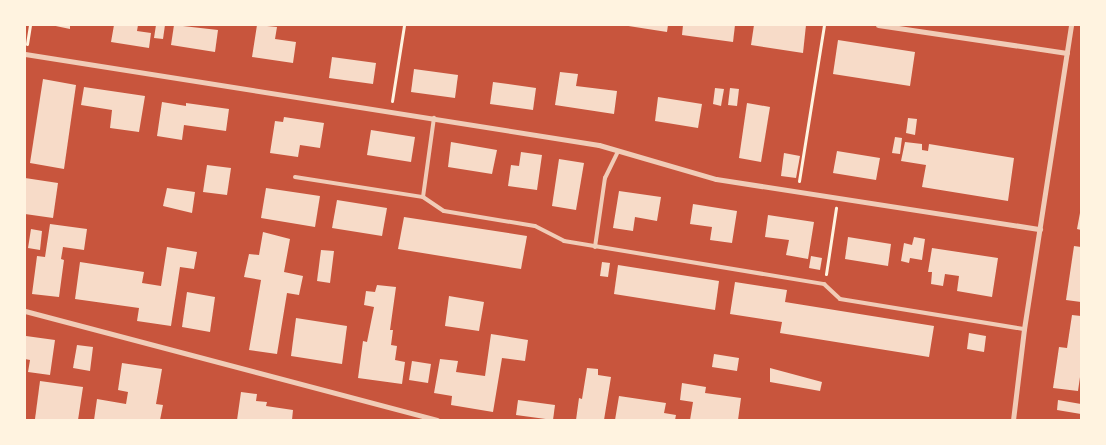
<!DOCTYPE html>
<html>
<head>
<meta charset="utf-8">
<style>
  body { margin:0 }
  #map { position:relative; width:1106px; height:445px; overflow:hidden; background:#c8553d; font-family:"Asap Condensed",sans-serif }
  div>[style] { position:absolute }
  .building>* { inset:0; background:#f7dbc8 }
  .path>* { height:3px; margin:-1.5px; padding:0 1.5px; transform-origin:1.5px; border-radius:1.5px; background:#fff3e0 }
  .service>* { height:4px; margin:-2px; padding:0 2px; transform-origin:2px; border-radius:2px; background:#f1ccb7 }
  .minor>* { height:5px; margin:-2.5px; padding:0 2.5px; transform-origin:2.5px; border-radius:2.5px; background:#f1ccb7 }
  span { translate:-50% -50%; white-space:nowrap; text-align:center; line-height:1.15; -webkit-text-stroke:4.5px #fff3e0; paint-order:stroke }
  .frame { position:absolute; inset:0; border:26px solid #fff3e0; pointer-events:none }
</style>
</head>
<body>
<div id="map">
  <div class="building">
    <div style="clip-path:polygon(51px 25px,70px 25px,70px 29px)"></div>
    <div style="clip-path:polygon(114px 25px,138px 25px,137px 31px,151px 33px,149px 48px,111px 42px)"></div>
    <div style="clip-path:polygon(156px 25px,165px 25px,163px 39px,154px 38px)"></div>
    <div style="clip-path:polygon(174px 25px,218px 30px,215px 52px,171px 45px)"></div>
    <div style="clip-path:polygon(257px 25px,277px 27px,275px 39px,296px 42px,293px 63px,252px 57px)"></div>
    <div style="clip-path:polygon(622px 25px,668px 25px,667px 32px)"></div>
    <div style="clip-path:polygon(683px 25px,735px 25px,733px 42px,682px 35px)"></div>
    <div style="clip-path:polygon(754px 25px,806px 25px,803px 53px,751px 45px)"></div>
    <div style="clip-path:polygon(838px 40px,915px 52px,910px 86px,833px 74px)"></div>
    <div style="clip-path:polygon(332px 57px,376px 63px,373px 84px,329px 78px)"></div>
    <div style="clip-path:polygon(414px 69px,458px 75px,455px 98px,411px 92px)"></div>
    <div style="clip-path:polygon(560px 72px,578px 74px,576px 86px,617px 91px,614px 114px,555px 105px)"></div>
    <div style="clip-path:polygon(43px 79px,76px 85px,64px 169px,30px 163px)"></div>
    <div style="clip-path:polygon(493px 82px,536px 88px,533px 110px,490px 104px)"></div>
    <div style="clip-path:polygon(84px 87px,145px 96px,139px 132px,110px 128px,112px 110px,81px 105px)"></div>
    <div style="clip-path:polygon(715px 88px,724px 89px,721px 106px,713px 104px)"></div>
    <div style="clip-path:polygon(730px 88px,739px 89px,737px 106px,728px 105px)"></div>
    <div style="clip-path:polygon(658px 97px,702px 104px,698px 128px,655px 121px)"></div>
    <div style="clip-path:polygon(162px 102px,186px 106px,186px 103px,229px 109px,226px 131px,184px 125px,182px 140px,157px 136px)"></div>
    <div style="clip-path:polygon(747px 103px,770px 107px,761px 162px,739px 158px)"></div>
    <div style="clip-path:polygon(284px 117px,324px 123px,320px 148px,300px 145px,298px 157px,270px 153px,275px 121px,283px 122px)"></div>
    <div style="clip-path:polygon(908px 118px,917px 119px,915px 135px,906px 133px)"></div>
    <div style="clip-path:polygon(371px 130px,415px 137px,411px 162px,367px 155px)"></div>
    <div style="clip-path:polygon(895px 137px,902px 138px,900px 154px,892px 153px)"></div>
    <div style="clip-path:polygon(451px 142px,497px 150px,492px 174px,448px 167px)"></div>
    <div style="clip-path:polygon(905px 142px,922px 144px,922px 150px,928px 151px,929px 144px,1014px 158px,1008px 201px,922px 187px,926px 165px,901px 161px)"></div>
    <div style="clip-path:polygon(837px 151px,880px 158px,876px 180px,833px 173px)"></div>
    <div style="clip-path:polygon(521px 152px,542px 155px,537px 190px,508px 186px,511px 165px,519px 166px)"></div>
    <div style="clip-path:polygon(784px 153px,800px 156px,796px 178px,781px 176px)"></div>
    <div style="clip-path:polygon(559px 159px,584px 163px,576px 210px,552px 206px)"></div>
    <div style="clip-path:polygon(207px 165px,231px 168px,227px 195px,203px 192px)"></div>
    <div style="clip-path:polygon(25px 178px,58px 183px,53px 218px,25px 214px)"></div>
    <div style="clip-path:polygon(167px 188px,195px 192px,192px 213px,163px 206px)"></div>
    <div style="clip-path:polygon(266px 188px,320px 196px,315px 227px,261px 218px)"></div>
    <div style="clip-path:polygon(619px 191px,661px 197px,657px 221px,635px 217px,633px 231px,613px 228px)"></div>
    <div style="clip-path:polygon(337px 200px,387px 208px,382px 236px,332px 228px)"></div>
    <div style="clip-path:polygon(693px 204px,737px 211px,732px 243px,710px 240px,712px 227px,690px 224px)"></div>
    <div style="clip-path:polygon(1080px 213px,1081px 213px,1081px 230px,1077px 229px)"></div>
    <div style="clip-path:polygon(768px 215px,814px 222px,808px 259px,786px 255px,789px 240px,765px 237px)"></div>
    <div style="clip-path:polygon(404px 217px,527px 236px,521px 269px,398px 249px)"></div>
    <div style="clip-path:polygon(50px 224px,87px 229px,84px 250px,63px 247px,61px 259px,64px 260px,59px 297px,32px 294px,37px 256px,45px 257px)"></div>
    <div style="clip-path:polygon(31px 229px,42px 231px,40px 250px,28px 248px)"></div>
    <div style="clip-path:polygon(263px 232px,290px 239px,284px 272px,303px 276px,299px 295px,287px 293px,277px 354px,249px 350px,261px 280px,244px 277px,249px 254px,259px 255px)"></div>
    <div style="clip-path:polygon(848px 237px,891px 244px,888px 266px,845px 259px)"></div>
    <div style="clip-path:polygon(914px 237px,925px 239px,922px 260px,910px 258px,909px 263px,901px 261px,904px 243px,912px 245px)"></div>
    <div style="clip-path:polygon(1074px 246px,1081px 247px,1081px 302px,1066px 300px)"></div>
    <div style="clip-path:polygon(167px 247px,197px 252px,194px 269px,180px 267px,171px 326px,137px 321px,139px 308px,75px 299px,80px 262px,144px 272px,142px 283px,161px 286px)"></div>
    <div style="clip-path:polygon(932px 248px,998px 258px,992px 297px,957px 291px,959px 276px,945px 274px,943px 286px,931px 284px,932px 272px,928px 272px)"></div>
    <div style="clip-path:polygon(321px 250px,334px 251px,330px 283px,317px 281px)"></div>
    <div style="clip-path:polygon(811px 256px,822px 258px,820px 270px,809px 268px)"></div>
    <div style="clip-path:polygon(602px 262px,610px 263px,608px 277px,600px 276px)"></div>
    <div style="clip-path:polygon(618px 265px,719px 281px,715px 310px,614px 294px)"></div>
    <div style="clip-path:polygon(735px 282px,787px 290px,785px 302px,934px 326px,929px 357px,780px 333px,782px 322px,730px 314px)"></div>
    <div style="clip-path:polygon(377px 285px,396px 287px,390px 330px,393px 330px,391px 345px,397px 346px,395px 360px,405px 362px,402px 384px,358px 378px,363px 341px,367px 342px,374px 307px,364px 305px,366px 291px,375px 292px)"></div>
    <div style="clip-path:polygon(187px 292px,215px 297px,210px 332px,182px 327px)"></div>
    <div style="clip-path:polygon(449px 296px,484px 302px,479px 331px,445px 326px)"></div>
    <div style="clip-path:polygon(1072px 315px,1081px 316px,1081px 370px,1078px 391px,1053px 388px,1059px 347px,1067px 348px)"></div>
    <div style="clip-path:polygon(296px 318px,347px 326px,342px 364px,291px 356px)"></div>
    <div style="clip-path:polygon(969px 333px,986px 336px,984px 352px,967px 349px)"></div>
    <div style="clip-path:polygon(491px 334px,528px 340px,525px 361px,502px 358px,493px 412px,451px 405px,452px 396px,434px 393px,440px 359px,458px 361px,456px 372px,485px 376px)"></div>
    <div style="clip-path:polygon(26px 336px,55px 340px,50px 375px,28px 372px,30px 360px,25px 359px)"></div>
    <div style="clip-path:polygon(77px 345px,93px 347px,90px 371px,73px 368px)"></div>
    <div style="clip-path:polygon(714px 354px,739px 358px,737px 371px,712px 367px)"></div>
    <div style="clip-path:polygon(412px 361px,431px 364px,428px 383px,409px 380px)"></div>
    <div style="clip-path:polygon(122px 363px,162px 369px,156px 404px,163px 405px,160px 420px,94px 420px,97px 399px,126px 404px,128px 392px,118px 390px)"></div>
    <div style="clip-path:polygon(587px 368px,598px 369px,598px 375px,611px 377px,604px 420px,576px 420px,579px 398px,582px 399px)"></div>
    <div style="clip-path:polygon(770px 368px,822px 382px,820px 391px,770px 382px)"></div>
    <div style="clip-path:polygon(40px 381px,83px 387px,78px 420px,35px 419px)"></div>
    <div style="clip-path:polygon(682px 383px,706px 387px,705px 393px,741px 398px,738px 420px,690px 420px,693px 402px,680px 400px)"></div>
    <div style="clip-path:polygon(241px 392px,257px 394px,256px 401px,267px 402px,266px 406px,293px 410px,292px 420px,237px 420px)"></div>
    <div style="clip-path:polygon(619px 396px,666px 403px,664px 413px,676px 415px,675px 420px,615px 420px)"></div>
    <div style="clip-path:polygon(518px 400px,555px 405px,553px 420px,516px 415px)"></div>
    <div style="clip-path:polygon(1058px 400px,1081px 404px,1081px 414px,1057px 410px)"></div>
  </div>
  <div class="path">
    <div style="left:27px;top:44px;width:19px;rotate:-81deg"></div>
    <div style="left:392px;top:101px;width:77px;rotate:-81deg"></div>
    <div style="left:799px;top:181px;width:158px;rotate:-80.9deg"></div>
    <div style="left:826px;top:274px;width:67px;rotate:-81.4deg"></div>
  </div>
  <div class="service">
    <div style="left:295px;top:177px;width:130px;rotate:8.9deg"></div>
    <div style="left:423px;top:197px;width:25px;rotate:34deg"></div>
    <div style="left:444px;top:211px;width:92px;rotate:9.4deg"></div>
    <div style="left:535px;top:226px;width:33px;rotate:27deg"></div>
    <div style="left:564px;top:241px;width:264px;rotate:9.4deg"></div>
    <div style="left:824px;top:284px;width:22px;rotate:43deg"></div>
    <div style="left:840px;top:299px;width:186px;rotate:9.3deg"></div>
    <div style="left:423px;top:197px;width:80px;rotate:-82.1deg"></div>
    <div style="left:595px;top:247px;width:70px;rotate:-81.8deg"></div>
    <div style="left:605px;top:178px;width:30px;rotate:-64deg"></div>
  </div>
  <div class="minor">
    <div style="left:878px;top:25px;width:191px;rotate:8.4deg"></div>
    <div style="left:25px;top:54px;width:581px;rotate:9.01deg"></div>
    <div style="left:599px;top:145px;width:122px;rotate:16.2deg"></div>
    <div style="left:716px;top:179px;width:328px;rotate:8.8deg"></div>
    <div style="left:25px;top:311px;width:426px;rotate:14.8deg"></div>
    <div style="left:1013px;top:420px;width:92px;rotate:-83.1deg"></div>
    <div style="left:1024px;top:329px;width:308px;rotate:-81.2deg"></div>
  </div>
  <div class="frame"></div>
</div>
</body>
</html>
